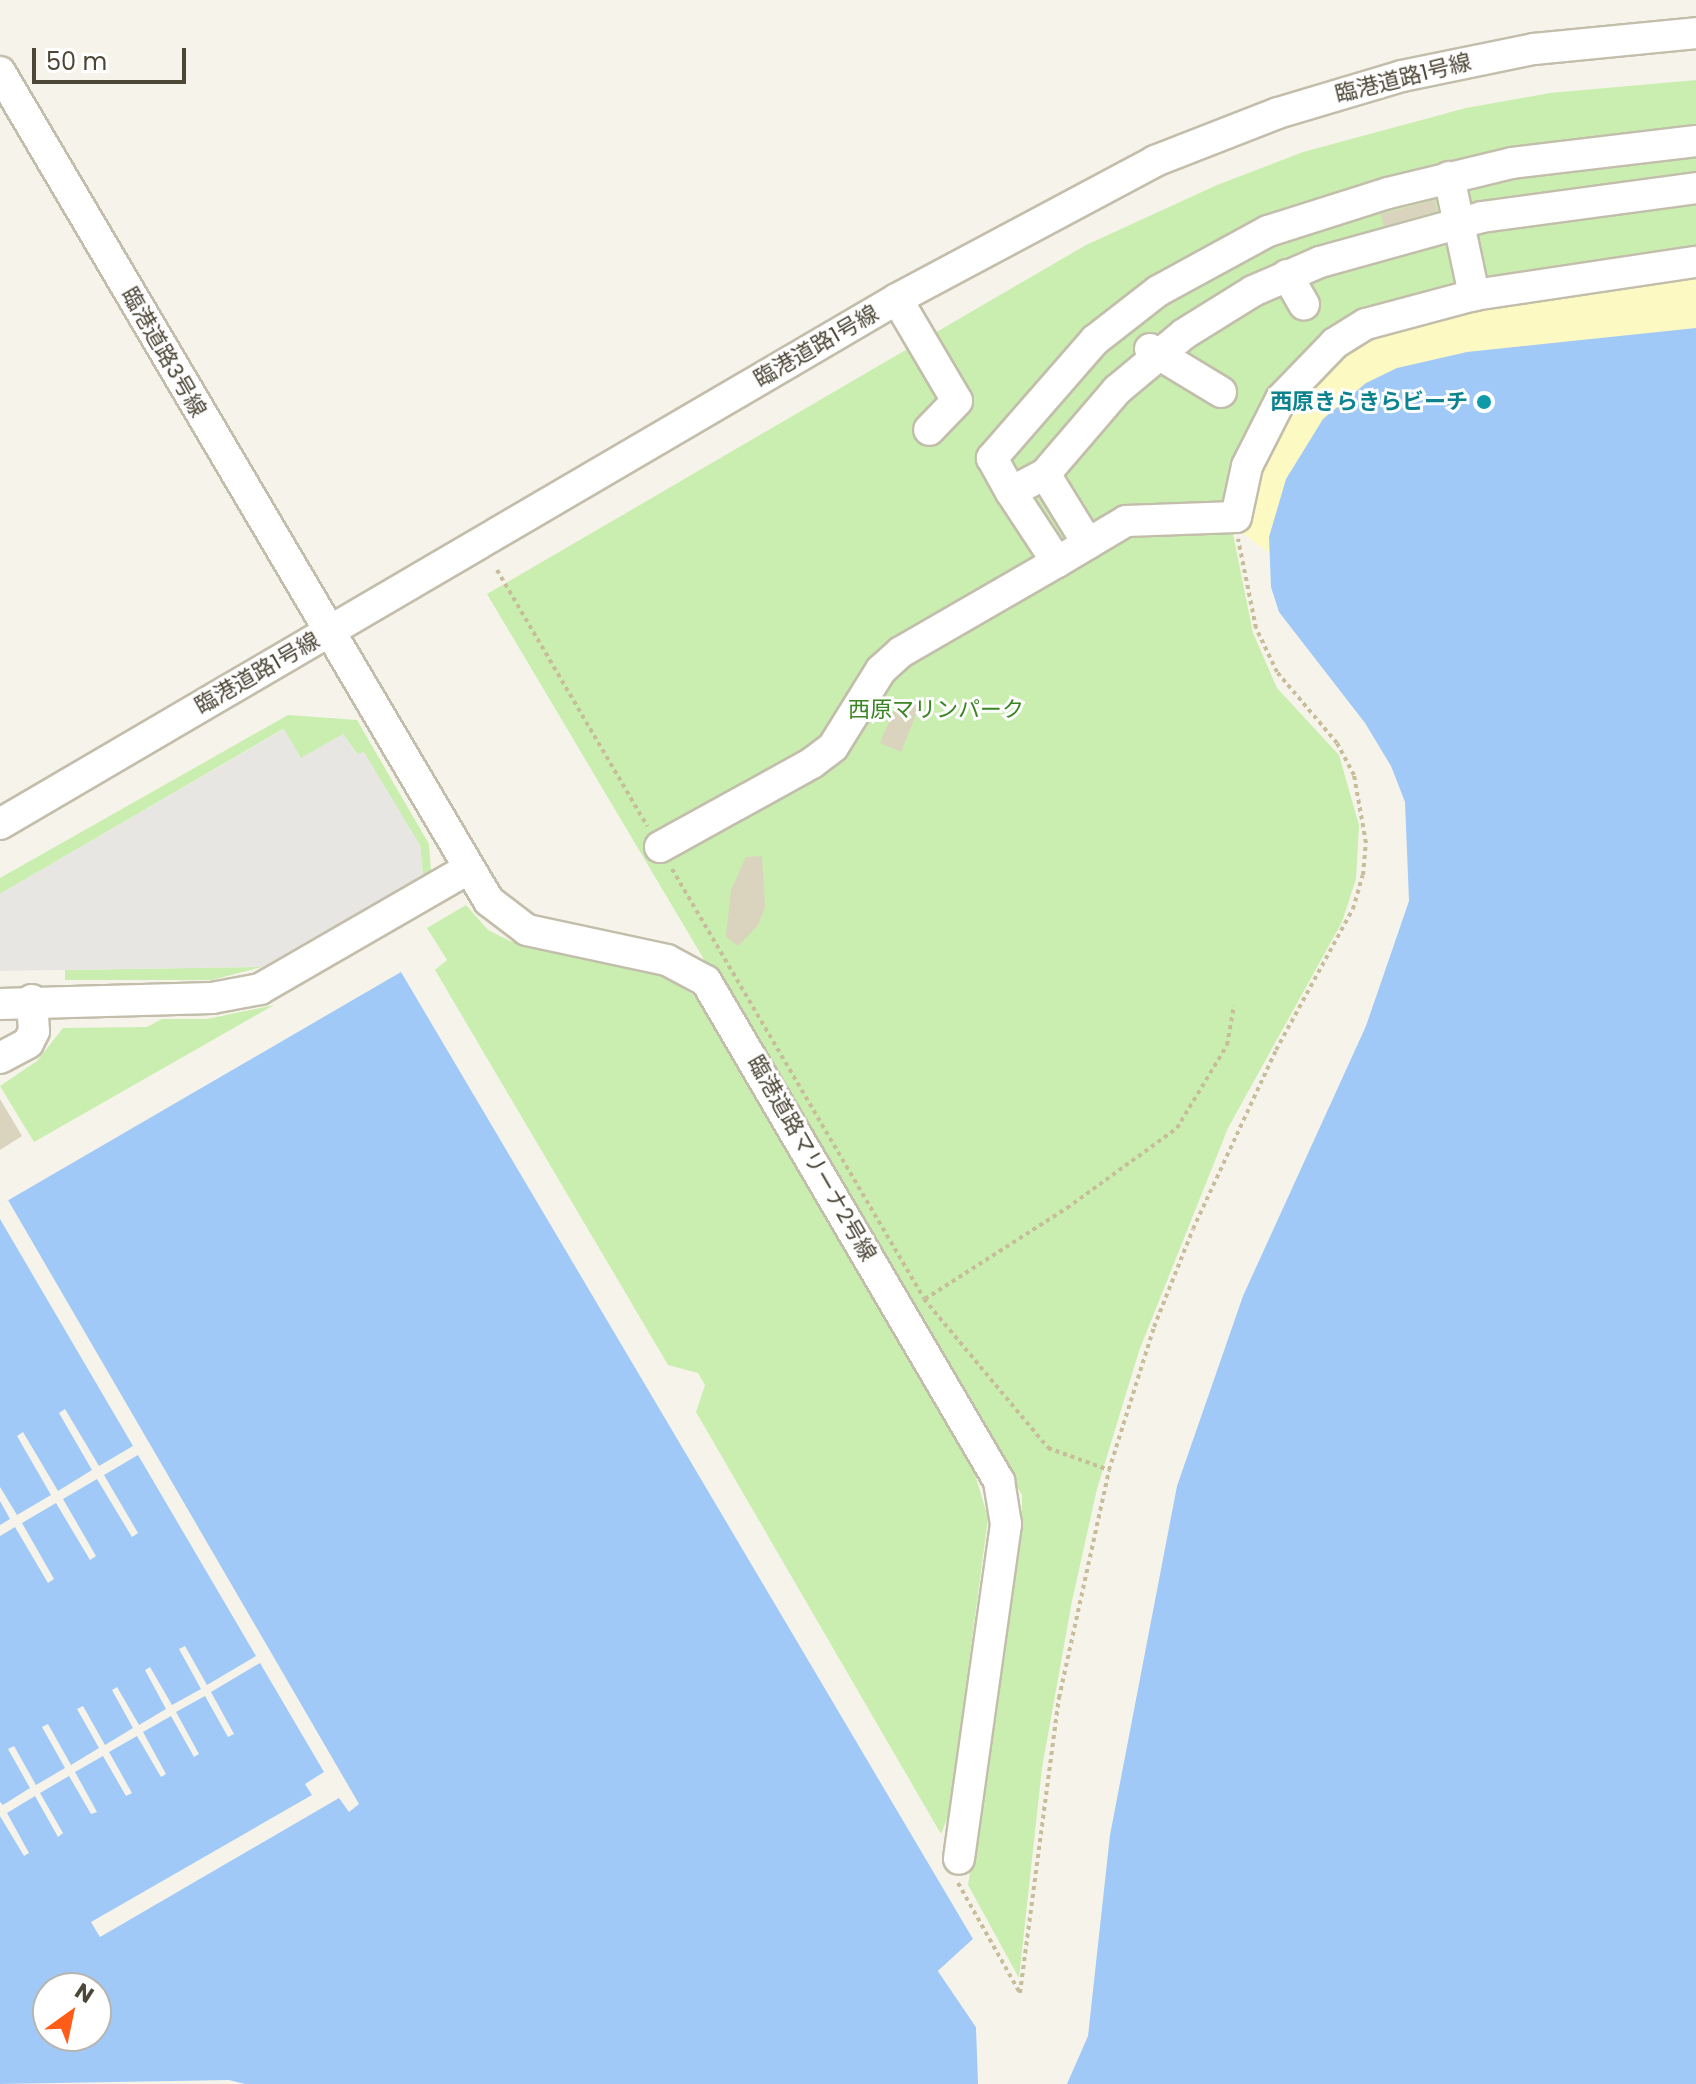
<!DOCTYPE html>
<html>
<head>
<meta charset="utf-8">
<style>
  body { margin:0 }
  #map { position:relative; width:1696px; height:2084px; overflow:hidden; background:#f6f4ea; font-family:Poppins,"Noto Sans JP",sans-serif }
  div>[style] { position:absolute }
  .green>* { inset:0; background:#c9eeaf }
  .sand>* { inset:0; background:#fdf9c3 }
  .parking>* { inset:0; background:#e8e6e2 }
  .water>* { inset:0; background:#a1c9f8 }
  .pier>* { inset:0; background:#f6f4ea }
  .building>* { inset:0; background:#dad3be }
  .path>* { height:4px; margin-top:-2px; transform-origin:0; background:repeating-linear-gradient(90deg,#c7bd9b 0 4px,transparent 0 8px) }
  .roads { filter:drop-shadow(2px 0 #c3beab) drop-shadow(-2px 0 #c3beab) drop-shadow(0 2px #c3beab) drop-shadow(0 -2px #c3beab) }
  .minor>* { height:30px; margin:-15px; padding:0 15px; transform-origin:15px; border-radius:15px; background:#fff }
  .dots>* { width:22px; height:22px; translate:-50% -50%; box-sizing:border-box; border:4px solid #fff; border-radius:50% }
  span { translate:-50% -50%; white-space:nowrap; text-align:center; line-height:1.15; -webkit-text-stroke:6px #fff; paint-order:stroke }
  .street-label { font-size:22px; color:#4c4637 }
  .culture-label { font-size:22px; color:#0d838f; font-weight:700 }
  .right { translate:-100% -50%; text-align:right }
  .park-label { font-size:22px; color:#3a8522 }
  .north { position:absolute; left:32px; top:1972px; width:80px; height:80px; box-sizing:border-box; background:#fff; border:2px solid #b7b5af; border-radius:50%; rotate:33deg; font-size:22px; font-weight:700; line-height:32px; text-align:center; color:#4c4637 }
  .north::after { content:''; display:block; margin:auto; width:28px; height:36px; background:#ff5b19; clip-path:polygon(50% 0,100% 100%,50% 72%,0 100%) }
  .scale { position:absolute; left:32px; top:48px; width:154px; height:36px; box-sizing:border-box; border:4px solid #4c4637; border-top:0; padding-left:10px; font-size:24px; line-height:28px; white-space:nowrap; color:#4c4637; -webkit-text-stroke:6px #fff; paint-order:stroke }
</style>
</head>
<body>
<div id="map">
  <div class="green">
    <div style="clip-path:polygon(1696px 80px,1696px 251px,1231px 524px,1253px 633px,1277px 688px,1339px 755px,1359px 825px,1356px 879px,1342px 922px,1228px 1128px,1139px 1351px,1097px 1489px,1072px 1601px,1042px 1768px,1019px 1978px,968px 1885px,1022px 1534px,1022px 1495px,487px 594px,1086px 245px,1217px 185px,1303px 152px,1466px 108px,1550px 93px)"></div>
    <div style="clip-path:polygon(288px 715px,357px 720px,429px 844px,431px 870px,423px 876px,420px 845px,343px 734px,301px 759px,283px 729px,0 894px,0 878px)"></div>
    <div style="clip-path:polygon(466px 905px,488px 930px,510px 941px,661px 972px,700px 1000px,974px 1471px,988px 1518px,949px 1814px,941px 1834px,696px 1412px,705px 1385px,698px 1373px,668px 1365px,435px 970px,447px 960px,427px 928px)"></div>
    <div style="clip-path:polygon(262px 967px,212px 980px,65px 980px,65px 970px)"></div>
    <div style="clip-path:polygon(274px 1005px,34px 1142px,0 1086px,37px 1061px,63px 1028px,147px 1027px,162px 1019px,207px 1019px)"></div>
  </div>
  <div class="sand">
    <div style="clip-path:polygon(1696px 251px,1696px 412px,1269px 553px,1231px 524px,1311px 353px)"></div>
  </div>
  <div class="parking">
    <div style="clip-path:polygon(284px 729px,301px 758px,343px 734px,356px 754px,364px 752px,420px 845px,423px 876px,262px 967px,0 971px,0 894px)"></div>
  </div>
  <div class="water">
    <div style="clip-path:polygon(1696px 328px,1696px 2084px,1067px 2084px,1088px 2036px,1110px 1835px,1177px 1486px,1243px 1296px,1366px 1026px,1409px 901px,1405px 802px,1391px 766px,1365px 723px,1279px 612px,1271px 587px,1269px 537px,1286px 479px,1323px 419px,1366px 383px,1397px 368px,1467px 352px)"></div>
    <div style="clip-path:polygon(evenodd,401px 972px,973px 1939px,938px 1971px,976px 2027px,978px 2084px,245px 2084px,229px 2080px,0 2084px,0 1205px,401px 972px,48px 1988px,96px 1988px,96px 2036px,48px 2036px,48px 1988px)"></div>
  </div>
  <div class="pier">
    <div style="clip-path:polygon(8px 1200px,359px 1804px,349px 1812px,339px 1798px,100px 1937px,91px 1922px,312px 1795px,305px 1784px,324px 1772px,260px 1663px,211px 1692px,234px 1734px,228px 1737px,205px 1696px,176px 1712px,199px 1754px,194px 1757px,171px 1716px,143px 1732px,166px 1774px,161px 1777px,137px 1736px,109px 1752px,132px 1793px,126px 1796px,103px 1756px,75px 1772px,97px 1812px,91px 1814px,69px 1776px,40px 1793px,63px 1833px,58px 1837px,35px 1796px,7px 1813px,29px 1853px,24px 1856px,0 1816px,0 1802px,3px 1805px,30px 1788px,8px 1749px,14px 1746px,36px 1785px,65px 1768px,42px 1727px,48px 1724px,71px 1765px,99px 1748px,77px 1709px,83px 1706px,105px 1745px,133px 1728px,112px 1690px,117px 1687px,139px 1725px,166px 1709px,145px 1670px,150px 1667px,172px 1705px,201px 1689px,179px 1649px,185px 1646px,207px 1685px,256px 1656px,138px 1455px,104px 1475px,138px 1533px,132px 1537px,97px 1479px,63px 1499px,96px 1556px,90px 1560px,56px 1503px,22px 1523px,54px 1579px,48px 1583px,15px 1527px,0 1536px,0 1525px,10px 1519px,0 1501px,0 1487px,17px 1515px,51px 1495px,17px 1436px,23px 1432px,58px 1491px,92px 1470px,59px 1413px,65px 1409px,99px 1466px,133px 1446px,0 1219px,0 1205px)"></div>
    <div style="clip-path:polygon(973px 1939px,943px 1972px,980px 2025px,982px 2084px,976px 2027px,938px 1971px)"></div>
  </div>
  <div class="building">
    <div style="clip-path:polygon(1435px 200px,1437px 211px,1384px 226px,1381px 214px)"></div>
    <div style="clip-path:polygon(899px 698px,919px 707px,901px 752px,880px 743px)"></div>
    <div style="clip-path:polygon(762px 856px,765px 907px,758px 925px,738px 946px,726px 937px,731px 890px,746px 857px)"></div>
    <div style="clip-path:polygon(0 1099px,22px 1136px,0 1150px)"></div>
  </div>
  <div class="path">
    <div style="left:497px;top:570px;width:297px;rotate:59.6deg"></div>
    <div style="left:672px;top:869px;width:498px;rotate:59.6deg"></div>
    <div style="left:924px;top:1299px;width:194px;rotate:50.2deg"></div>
    <div style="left:1048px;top:1448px;width:65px;rotate:19.8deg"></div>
    <div style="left:925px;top:1299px;width:169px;rotate:-32.7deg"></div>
    <div style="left:1067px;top:1208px;width:136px;rotate:-36deg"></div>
    <div style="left:1177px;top:1128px;width:97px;rotate:-58.9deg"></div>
    <div style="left:1227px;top:1045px;width:40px;rotate:-80deg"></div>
    <div style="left:958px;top:1883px;width:126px;rotate:60.6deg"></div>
    <div style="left:1020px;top:1993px;width:298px;rotate:-82.5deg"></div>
    <div style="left:1059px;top:1698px;width:233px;rotate:-77.6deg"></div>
    <div style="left:1109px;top:1470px;width:150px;rotate:-72.5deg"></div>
    <div style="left:1154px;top:1327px;width:105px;rotate:-68.3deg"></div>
    <div style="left:1193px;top:1229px;width:197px;rotate:-65.1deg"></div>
    <div style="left:1276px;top:1050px;width:161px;rotate:-61.4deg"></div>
    <div style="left:1353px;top:909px;width:35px;rotate:-74deg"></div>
    <div style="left:1363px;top:875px;width:32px;rotate:-85deg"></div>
    <div style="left:1366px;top:843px;width:69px;rotate:-100deg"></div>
    <div style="left:1354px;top:775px;width:36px;rotate:-118deg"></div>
    <div style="left:1337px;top:743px;width:93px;rotate:-130.2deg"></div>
    <div style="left:1277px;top:672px;width:49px;rotate:-115.5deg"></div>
    <div style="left:1256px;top:628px;width:91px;rotate:-101.4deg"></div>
  </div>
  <div class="roads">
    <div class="minor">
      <div style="left:0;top:72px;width:962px;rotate:59.47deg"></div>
      <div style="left:489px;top:901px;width:48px;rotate:37.3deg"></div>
      <div style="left:527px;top:930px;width:143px;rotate:12.1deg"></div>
      <div style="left:667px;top:960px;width:44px;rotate:28.3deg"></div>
      <div style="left:706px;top:981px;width:580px;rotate:59.63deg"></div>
      <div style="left:999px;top:1481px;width:44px;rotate:80.8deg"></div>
      <div style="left:1006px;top:1524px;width:338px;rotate:98deg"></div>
      <div style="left:1696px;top:141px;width:185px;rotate:173.2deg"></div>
      <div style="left:1512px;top:163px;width:128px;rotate:166.4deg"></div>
      <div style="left:1388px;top:193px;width:126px;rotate:162.4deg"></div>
      <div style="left:1268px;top:231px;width:125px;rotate:151.4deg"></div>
      <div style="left:1158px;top:291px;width:80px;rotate:142.1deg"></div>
      <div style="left:1095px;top:340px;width:157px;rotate:131.1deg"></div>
      <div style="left:992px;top:458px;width:39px;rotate:61deg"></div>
      <div style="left:1011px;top:492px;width:38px;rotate:-28deg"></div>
      <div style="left:1045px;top:474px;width:111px;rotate:-49.4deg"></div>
      <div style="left:1117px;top:390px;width:87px;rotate:-39.9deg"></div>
      <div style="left:1184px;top:334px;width:81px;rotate:-31.9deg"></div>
      <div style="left:1253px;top:291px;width:73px;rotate:-23.4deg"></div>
      <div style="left:1320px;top:262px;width:168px;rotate:-15.5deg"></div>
      <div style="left:1482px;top:217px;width:216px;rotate:-7.7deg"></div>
      <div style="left:1449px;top:177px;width:121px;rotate:78deg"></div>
      <div style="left:1287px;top:275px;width:34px;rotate:60deg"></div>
      <div style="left:897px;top:299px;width:118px;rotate:59.5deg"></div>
      <div style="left:957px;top:401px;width:40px;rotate:134deg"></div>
      <div style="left:1150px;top:349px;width:83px;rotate:31.2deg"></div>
      <div style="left:1045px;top:474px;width:82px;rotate:58.4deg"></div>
      <div style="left:1011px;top:492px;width:84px;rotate:56.7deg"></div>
      <div style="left:1057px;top:562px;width:80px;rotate:-30.7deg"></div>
      <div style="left:1126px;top:521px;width:110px;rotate:-2.1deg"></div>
      <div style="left:1236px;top:517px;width:52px;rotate:-77.8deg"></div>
      <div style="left:1247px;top:466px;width:75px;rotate:-63.1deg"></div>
      <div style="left:1281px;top:399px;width:78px;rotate:-46deg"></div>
      <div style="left:1335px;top:343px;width:36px;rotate:-32deg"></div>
      <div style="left:1366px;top:324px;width:112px;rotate:-15deg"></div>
      <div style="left:1474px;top:295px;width:224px;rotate:-8.5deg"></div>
      <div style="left:0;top:824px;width:1039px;rotate:-30.34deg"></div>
      <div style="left:897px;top:299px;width:293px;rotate:-28.1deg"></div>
      <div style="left:1155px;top:161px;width:132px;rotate:-21.3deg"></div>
      <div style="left:1278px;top:113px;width:129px;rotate:-16.6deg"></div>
      <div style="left:1402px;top:76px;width:135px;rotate:-11.6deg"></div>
      <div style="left:1534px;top:49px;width:163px;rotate:-5.6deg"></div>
      <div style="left:660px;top:847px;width:174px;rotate:-28.9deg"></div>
      <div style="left:812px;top:763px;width:26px;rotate:-37deg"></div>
      <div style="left:833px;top:747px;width:91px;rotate:-58.1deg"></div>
      <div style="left:881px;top:670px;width:27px;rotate:-42deg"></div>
      <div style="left:901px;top:652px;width:180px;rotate:-30deg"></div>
      <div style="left:0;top:1004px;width:212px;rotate:-1.6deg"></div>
      <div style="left:212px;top:998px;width:49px;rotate:-10.6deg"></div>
      <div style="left:260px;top:989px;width:240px;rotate:-30deg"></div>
      <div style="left:0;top:1058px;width:32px;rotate:-28deg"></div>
      <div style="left:28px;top:1043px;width:13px;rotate:-63deg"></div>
      <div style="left:34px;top:1031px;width:31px;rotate:-94deg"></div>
    </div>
  </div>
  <div class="dots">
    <div style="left:1484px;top:402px;background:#0f9aa8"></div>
  </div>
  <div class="street-label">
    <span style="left:1403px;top:78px;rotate:-14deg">臨港道路1号線</span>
    <span style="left:816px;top:346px;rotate:-30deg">臨港道路1号線</span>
    <span style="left:164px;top:352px;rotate:60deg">臨港道路3号線</span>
    <span style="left:257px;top:673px;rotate:-30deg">臨港道路1号線</span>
    <span style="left:812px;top:1158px;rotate:60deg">臨港道路マリーナ2号線</span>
  </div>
  <div class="culture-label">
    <span class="right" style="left:1468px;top:402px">西原きらきらビーチ</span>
  </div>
  <div class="park-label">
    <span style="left:936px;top:710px">西原マリンパーク</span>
  </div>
  <div class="north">N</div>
  <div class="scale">50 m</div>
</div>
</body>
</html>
